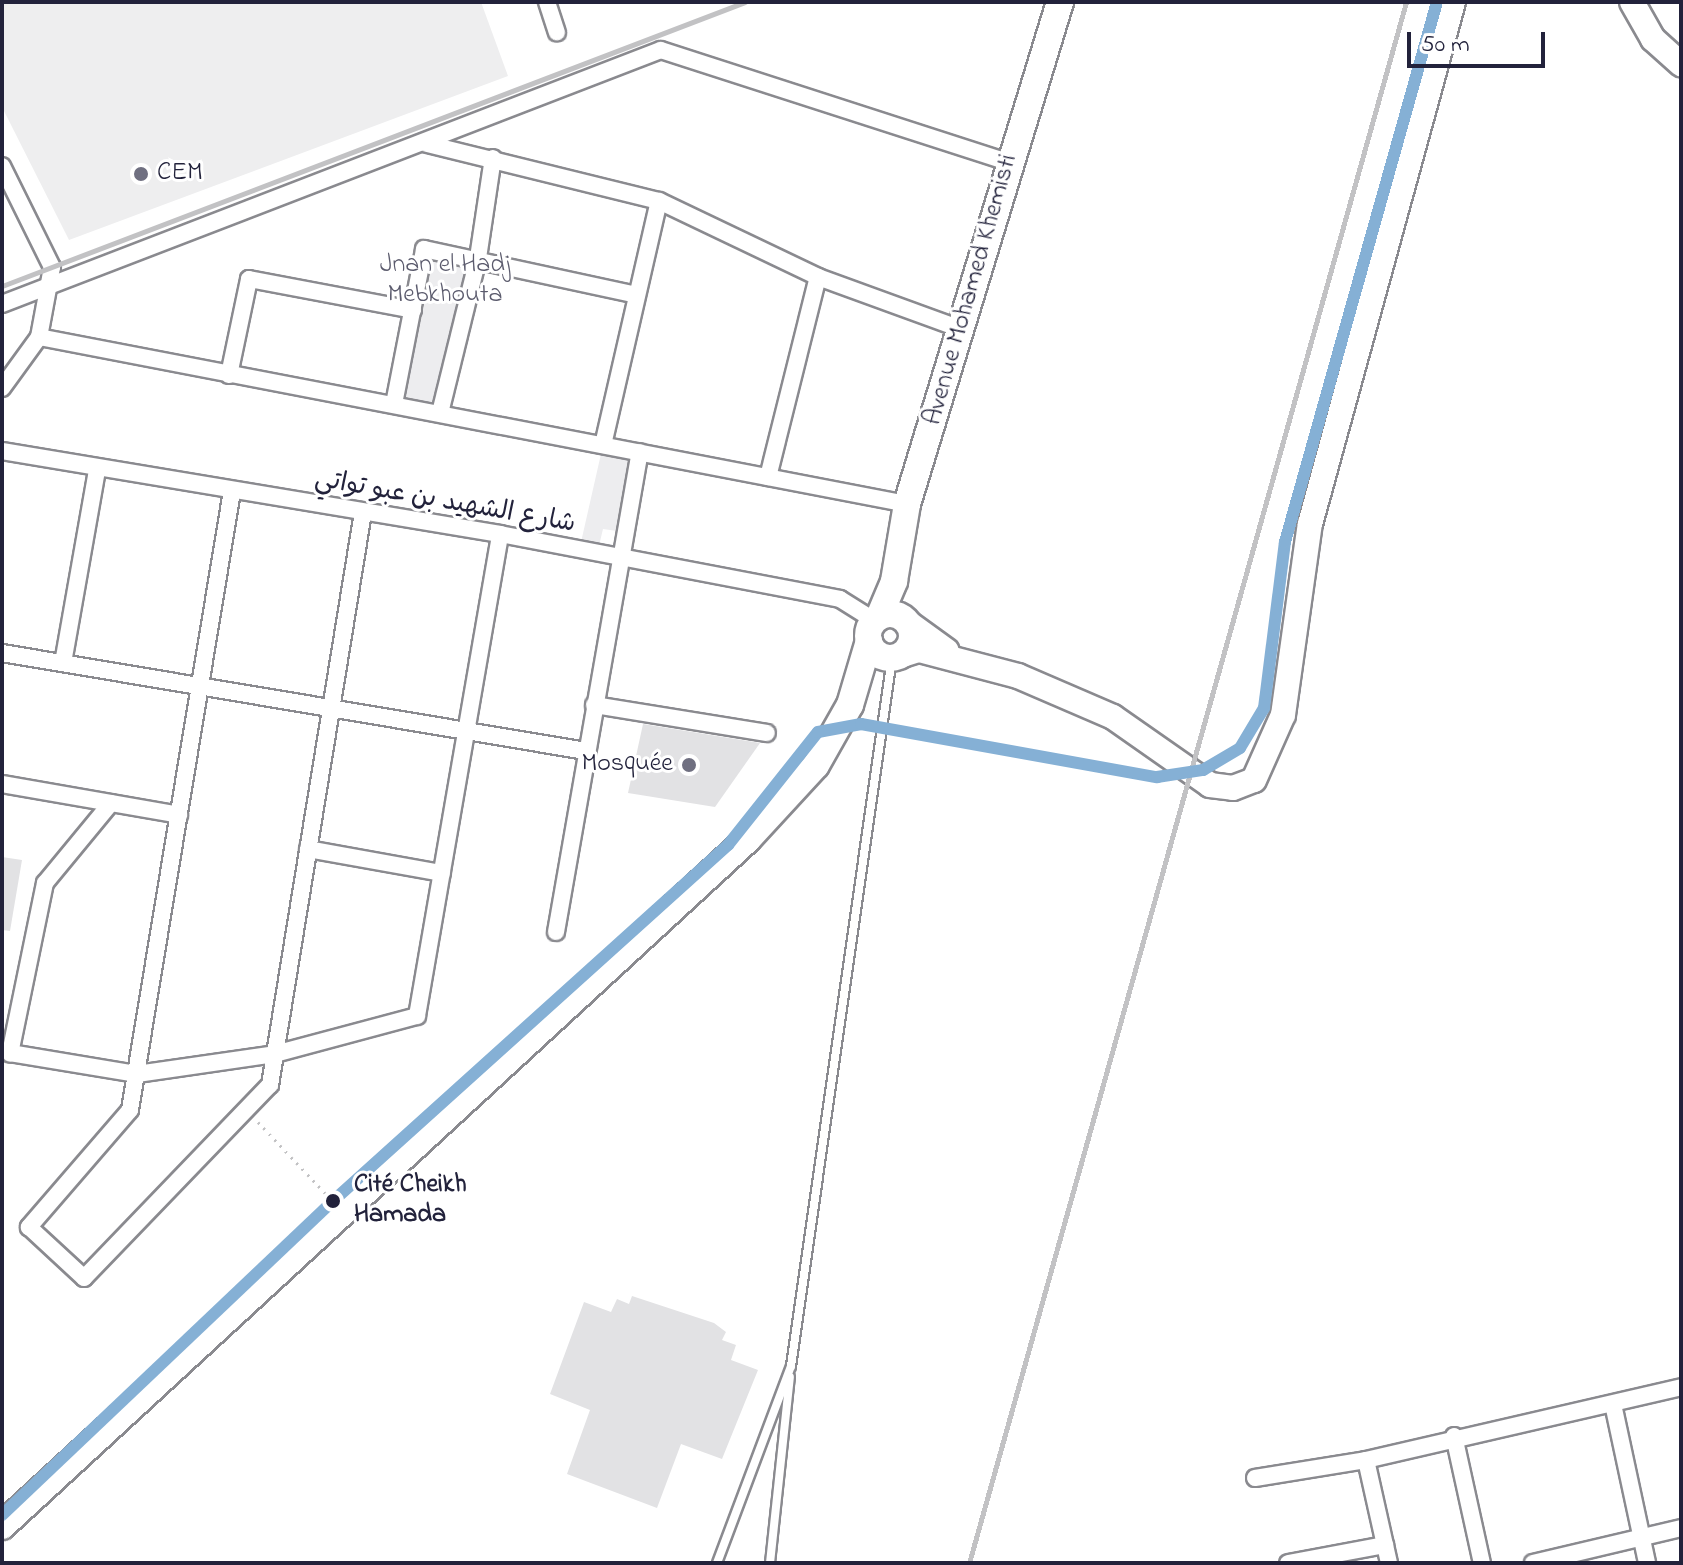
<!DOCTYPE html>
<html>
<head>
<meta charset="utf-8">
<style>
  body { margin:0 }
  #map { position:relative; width:1683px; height:1565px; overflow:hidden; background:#fff; font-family:"Indie Flower","Playpen Sans Arabic",sans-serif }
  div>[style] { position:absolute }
  .built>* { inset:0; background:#eeeeef }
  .green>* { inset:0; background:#ededef }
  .building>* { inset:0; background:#e2e2e4 }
  .path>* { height:3px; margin-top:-1.5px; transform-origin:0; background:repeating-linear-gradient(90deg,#c2c2c4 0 2px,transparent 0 8px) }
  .roads { filter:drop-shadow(2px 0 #8a8a8f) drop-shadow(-2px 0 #8a8a8f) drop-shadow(0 2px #8a8a8f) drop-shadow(0 -2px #8a8a8f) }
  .lane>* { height:8px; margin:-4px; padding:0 4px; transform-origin:4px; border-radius:4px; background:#fff }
  .street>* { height:16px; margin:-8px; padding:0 8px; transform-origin:8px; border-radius:8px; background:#fff }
  .secondary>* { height:24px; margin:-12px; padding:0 12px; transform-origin:12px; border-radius:12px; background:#fff }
  .primary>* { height:26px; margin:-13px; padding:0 13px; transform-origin:13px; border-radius:13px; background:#fff }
  .primary>.ring { margin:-13px; padding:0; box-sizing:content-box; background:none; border:26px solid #fff; border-radius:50% }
  .rail>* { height:5px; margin:-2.5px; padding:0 2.5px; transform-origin:2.5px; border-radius:2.5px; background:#c2c2c4 }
  .tram-1>* { height:12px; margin:-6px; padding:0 6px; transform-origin:6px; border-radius:6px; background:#85b0d5 }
  .dots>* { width:22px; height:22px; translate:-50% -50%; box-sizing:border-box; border:4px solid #fff; border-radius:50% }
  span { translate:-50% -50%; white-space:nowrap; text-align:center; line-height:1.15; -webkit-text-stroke:6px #fff; paint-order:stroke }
  .poi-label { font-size:26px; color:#22223b }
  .left { translate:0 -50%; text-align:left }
  .right { translate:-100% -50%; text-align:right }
  .park-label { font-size:26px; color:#5b5b6d }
  .street-label { font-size:26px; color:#22223b }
  .stop-label { font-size:26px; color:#22223b; font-weight:700 }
  .frame { position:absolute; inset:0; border:4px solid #22223b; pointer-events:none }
  .scale { position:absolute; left:1407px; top:32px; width:138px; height:36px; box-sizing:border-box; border:4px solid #22223b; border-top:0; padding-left:10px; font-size:24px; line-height:28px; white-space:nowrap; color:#22223b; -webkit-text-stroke:6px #fff; paint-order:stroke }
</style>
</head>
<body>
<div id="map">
  <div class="built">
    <div style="clip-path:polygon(2px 2px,481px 2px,508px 76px,69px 240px,2px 107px)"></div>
  </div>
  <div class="green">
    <div style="clip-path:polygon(424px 249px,478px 258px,440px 413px,394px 404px)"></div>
    <div style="clip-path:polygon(603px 445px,640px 452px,624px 532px,603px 529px,597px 554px,579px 551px)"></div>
  </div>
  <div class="building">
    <div style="clip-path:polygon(643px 724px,760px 743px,715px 807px,628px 793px)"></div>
    <div style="clip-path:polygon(2px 857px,22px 860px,10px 931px,2px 930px)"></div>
    <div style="clip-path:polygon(632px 1296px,714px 1323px,726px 1332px,722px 1340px,736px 1345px,731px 1360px,758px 1370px,722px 1459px,681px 1444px,657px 1508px,567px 1474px,590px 1410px,550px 1394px,584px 1302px,611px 1312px,617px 1299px,629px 1304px)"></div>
  </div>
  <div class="path">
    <div style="left:258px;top:1122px;width:100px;rotate:46.6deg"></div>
  </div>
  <div class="roads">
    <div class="lane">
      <div style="left:717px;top:1563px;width:210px;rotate:-69.4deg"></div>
      <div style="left:791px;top:1366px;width:715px;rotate:-81.88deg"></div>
      <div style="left:770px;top:1563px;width:187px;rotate:-83.9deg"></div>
    </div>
    <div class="street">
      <div style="left:547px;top:2px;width:32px;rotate:72deg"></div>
      <div style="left:427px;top:144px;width:239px;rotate:13.8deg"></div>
      <div style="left:659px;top:201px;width:176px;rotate:25.5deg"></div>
      <div style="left:818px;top:277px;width:155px;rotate:20deg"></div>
      <div style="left:2px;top:166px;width:113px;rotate:63.7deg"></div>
      <div style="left:52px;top:267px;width:71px;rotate:100.5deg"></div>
      <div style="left:39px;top:337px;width:884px;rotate:10.89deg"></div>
      <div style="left:2px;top:304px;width:706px;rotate:-21.08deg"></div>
      <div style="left:661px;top:50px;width:367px;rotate:17.9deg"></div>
      <div style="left:229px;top:375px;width:98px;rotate:-78.2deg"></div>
      <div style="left:249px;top:279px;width:167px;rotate:10.7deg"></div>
      <div style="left:2px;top:388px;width:63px;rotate:-54deg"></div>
      <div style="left:394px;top:404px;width:158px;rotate:-79deg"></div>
      <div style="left:424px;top:249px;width:217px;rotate:12.2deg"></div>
      <div style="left:440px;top:413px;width:160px;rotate:-76.2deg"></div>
      <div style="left:478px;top:258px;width:101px;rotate:-81.5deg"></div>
      <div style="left:603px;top:445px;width:250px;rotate:-77.1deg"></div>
      <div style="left:2px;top:451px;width:505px;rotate:9.46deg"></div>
      <div style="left:500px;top:534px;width:346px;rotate:10.8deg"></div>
      <div style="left:840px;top:599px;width:40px;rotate:32deg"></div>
      <div style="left:768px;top:477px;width:206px;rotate:-76deg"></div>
      <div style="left:232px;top:491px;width:627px;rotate:99.36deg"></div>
      <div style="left:130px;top:1110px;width:155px;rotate:130.8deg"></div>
      <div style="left:29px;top:1227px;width:75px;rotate:42.8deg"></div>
      <div style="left:84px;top:1278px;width:268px;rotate:-46.1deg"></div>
      <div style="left:270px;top:1085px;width:580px;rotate:-80.78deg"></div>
      <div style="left:2px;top:653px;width:592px;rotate:9.53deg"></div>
      <div style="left:63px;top:663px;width:196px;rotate:-80deg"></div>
      <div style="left:594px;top:705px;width:175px;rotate:9.2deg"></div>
      <div style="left:2px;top:784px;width:180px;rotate:9.9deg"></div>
      <div style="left:111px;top:803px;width:104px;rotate:129.5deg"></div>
      <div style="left:45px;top:883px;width:174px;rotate:101.6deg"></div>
      <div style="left:10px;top:1053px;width:129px;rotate:9.4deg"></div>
      <div style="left:137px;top:1074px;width:139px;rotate:-8.2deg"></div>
      <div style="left:275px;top:1054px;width:147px;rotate:-15deg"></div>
      <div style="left:417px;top:1016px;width:489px;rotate:-80.2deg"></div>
      <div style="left:308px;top:849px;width:136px;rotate:10.2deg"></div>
      <div style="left:556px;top:932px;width:487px;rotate:-80.1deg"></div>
      <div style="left:1613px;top:1404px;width:163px;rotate:77.9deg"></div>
      <div style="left:1454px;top:1436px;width:130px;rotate:77.6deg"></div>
      <div style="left:1366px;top:1460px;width:106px;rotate:77.4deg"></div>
      <div style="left:1255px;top:1478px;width:112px;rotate:-9.2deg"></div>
      <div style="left:1366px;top:1460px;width:323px;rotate:-13deg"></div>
      <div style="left:1288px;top:1563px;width:99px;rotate:-10.5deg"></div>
      <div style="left:1533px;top:1563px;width:152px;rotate:-13.3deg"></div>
    </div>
    <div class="secondary">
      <div style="left:1632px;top:2px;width:43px;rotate:60.4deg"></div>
      <div style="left:1653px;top:39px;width:38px;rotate:42deg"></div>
      <div style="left:907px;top:622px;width:49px;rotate:35.9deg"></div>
      <div style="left:899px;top:656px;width:21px;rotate:-17deg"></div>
      <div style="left:919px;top:650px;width:102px;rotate:14.7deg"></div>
      <div style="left:1018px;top:676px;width:103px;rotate:23.3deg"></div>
      <div style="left:1113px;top:717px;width:118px;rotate:35deg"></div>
      <div style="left:1210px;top:785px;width:23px;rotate:7deg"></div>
      <div style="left:1233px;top:788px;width:22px;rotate:-21deg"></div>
      <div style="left:1254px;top:780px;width:71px;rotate:-66deg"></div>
      <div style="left:1283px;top:715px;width:193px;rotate:-82deg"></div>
      <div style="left:1310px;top:524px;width:541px;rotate:-74.68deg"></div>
    </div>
    <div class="primary">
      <div class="ring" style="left:868px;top:614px;width:18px;height:18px"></div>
      <div style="left:879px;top:617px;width:39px;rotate:-67deg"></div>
      <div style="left:894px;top:581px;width:78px;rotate:-80.4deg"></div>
      <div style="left:907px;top:504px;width:525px;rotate:-73.05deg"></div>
      <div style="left:2px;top:1526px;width:1014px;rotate:-42.64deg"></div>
      <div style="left:748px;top:839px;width:100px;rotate:-47.4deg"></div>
      <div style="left:816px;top:765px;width:69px;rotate:-60.5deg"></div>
      <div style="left:850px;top:705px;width:67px;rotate:-73.5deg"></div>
    </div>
  </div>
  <div class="rail">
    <div style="left:2px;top:286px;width:795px;rotate:-20.92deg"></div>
    <div style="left:969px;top:1563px;width:1621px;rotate:-74.36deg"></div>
  </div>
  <div class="tram-1">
    <div style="left:2px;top:1515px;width:456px;rotate:-43.5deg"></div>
    <div style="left:333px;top:1201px;width:532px;rotate:-42.03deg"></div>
    <div style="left:728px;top:845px;width:144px;rotate:-51.5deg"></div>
    <div style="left:818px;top:732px;width:44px;rotate:-10.5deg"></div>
    <div style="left:861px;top:724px;width:301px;rotate:10.2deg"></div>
    <div style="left:1157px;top:777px;width:47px;rotate:-8.7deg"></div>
    <div style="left:1203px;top:770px;width:43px;rotate:-30.7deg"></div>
    <div style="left:1240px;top:748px;width:47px;rotate:-59deg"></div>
    <div style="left:1264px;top:708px;width:167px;rotate:-82.8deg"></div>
    <div style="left:1285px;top:542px;width:561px;rotate:-74.28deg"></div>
  </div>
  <div class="dots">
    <div style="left:141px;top:174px;background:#6f6f80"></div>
    <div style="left:689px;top:765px;background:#6f6f80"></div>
    <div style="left:333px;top:1201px;background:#22223b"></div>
  </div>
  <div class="poi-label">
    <span class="left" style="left:157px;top:174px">CEM</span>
    <span class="right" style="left:673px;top:765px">Mosquée</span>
  </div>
  <div class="park-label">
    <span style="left:445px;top:281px">Jnan el Hadj<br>Mebkhouta</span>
  </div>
  <div class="street-label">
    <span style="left:972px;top:290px;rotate:-74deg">Avenue Mohamed Khemisti</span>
    <span style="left:445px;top:503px;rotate:10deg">شارع الشهيد بن عبو تواتي</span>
  </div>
  <div class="stop-label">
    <span class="left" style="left:354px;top:1201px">Cité Cheikh<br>Hamada</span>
  </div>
  <div class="frame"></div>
  <div class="scale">50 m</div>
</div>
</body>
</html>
